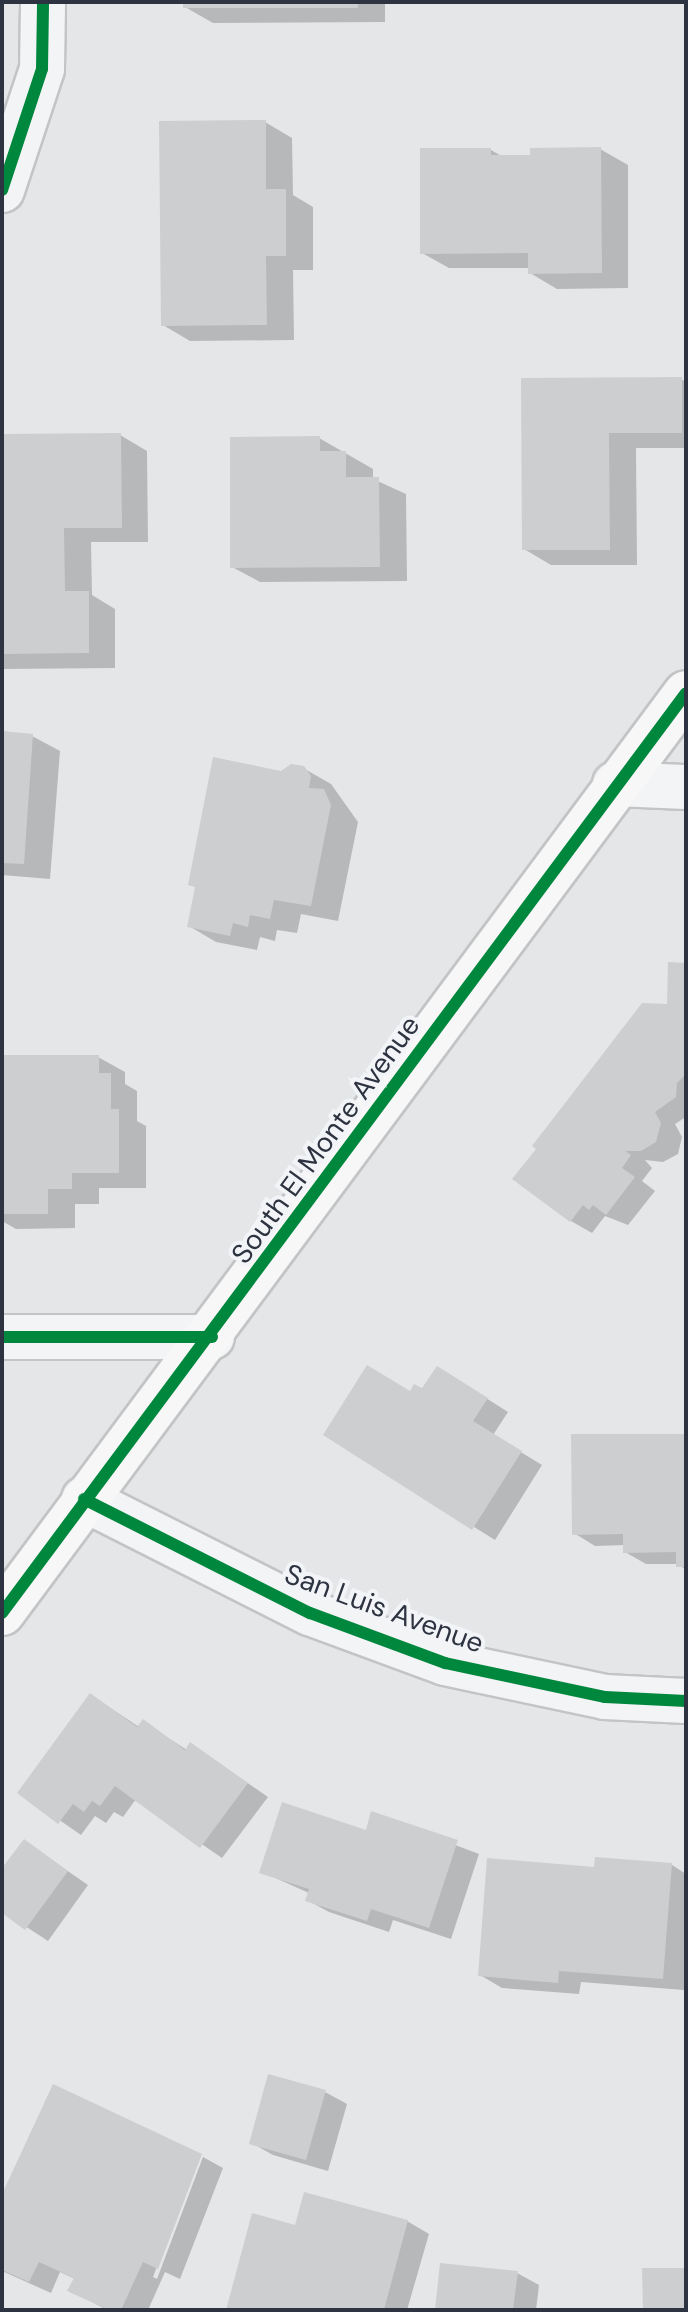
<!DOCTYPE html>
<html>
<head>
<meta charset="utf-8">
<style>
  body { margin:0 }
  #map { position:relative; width:688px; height:2312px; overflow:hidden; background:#e4e6e8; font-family:"DM Sans",sans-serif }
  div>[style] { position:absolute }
  .shadow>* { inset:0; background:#0003 }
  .building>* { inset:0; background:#cdced0 }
  .roads { filter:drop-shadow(2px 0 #c2c4c6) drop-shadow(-2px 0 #c2c4c6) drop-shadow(0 2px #c2c4c6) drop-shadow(0 -2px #c2c4c6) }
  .street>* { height:44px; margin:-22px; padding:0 22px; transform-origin:22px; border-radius:22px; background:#f3f4f5 }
  .secondary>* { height:44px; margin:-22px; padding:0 22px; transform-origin:22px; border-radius:22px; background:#f7f7f7 }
  .cycleway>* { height:12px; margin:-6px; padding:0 6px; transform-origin:6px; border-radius:6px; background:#00873e }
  span { translate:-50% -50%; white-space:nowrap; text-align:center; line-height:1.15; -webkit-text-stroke:8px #f2f4f7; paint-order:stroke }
  .street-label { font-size:28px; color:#2d3340 }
  .frame { position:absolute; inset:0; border:4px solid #2d3340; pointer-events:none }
</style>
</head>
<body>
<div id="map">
  <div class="shadow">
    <div style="clip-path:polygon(185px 2px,385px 2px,385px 22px,213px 23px,185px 7px)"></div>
    <div style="clip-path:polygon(265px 122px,292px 138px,293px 195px,313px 207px,313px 270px,293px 270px,294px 340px,190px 341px,163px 325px)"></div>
    <div style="clip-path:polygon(600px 149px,628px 165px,628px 288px,557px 289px,530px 273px,530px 268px,449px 268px,422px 253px,491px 150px,503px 157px,532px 157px)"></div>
    <div style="clip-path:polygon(681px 379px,686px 382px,686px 448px,636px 448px,637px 565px,551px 565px,524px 549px,523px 380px)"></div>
    <div style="clip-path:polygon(120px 435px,147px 451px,148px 542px,91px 542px,92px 595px,115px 609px,115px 668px,2px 669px,2px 593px)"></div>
    <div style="clip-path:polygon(319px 438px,373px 469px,373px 479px,406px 494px,407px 581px,260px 582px,232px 567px)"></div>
    <div style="clip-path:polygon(2px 731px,32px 736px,60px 751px,50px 879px,2px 875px)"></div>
    <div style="clip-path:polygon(303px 768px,331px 784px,358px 822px,338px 921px,301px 914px,297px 933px,277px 930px,275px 941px,260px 937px,257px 950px,216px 942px,189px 926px,282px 773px)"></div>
    <div style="clip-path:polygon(686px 965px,686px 1117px,675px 1124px,682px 1137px,678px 1154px,663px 1162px,645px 1160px,652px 1168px,642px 1181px,655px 1191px,628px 1225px,605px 1216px,592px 1233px,571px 1221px)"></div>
    <div style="clip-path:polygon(2px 1057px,98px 1057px,125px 1072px,125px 1084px,137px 1091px,137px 1121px,146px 1126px,146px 1188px,99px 1188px,99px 1204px,75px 1204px,75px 1228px,16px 1229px,2px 1221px)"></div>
    <div style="clip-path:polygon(459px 1381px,508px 1412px,493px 1435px,542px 1465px,495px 1540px,326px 1435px,411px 1393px)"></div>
    <div style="clip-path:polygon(686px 1436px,686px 1570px,678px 1564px,646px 1564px,625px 1552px,625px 1545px,595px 1546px,574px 1533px)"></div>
    <div style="clip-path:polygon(91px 1695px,139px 1727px,143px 1722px,187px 1750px,191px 1744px,268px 1797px,222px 1858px,136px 1799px,123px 1817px,114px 1812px,106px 1823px,95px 1816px,81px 1835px,19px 1792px)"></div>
    <div style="clip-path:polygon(373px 1814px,479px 1854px,451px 1939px,393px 1920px,389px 1932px,329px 1912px,307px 1900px,309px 1893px,262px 1872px,367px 1833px)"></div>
    <div style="clip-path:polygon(24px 1841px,88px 1885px,48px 1941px,2px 1911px,2px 1872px)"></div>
    <div style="clip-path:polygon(672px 1865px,686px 1874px,684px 1990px,581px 1982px,579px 1994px,502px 1988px,480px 1975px,596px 1869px)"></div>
    <div style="clip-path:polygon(325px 2092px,347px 2104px,328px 2171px,273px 2155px,252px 2143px)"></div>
    <div style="clip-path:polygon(200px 2155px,153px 2277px,157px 2279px,203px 2157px,223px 2168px,180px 2279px,165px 2272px,148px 2310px,107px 2310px,70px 2290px,75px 2279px,60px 2272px,51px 2293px,2px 2271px,2px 2198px)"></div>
    <div style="clip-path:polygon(407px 2221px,429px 2234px,407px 2310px,228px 2310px,297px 2227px)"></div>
    <div style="clip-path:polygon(517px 2273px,539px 2285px,536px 2310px,437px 2310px)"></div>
  </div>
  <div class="building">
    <div style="clip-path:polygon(183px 2px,358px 2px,358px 8px,183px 8px)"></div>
    <div style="clip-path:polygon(266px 120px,266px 189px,286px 189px,286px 256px,266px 256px,267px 325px,161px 326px,159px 121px)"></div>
    <div style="clip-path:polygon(601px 147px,602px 273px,528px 274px,528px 253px,420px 254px,420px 148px,491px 148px,491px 155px,530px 155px,530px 148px)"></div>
    <div style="clip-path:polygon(682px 377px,682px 433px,609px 433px,610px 550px,522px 550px,521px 378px)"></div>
    <div style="clip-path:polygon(121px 433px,122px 528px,64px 528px,65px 591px,89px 591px,89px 653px,2px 654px,4px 434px)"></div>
    <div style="clip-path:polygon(320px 436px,320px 451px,346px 451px,346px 477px,379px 477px,380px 567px,230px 568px,230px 437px)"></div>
    <div style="clip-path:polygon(2px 731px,33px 734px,24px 864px,2px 863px)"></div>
    <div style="clip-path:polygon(213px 757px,281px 771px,291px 764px,304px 766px,311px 776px,309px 788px,324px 789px,331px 805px,311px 906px,274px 900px,270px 919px,250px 915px,248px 927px,233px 923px,230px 936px,187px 927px,195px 887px,188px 885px)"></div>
    <div style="clip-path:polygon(668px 962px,686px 963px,686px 1074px,677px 1083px,676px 1097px,655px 1112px,661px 1123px,656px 1142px,641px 1151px,625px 1151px,631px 1155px,622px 1168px,635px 1177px,606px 1215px,593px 1205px,589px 1210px,583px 1205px,570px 1222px,512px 1179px,536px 1149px,532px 1146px,642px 1003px,667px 1004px)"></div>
    <div style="clip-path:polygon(2px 1055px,99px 1055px,99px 1073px,111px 1073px,111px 1109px,119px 1109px,119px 1173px,72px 1173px,72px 1189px,48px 1189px,48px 1214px,2px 1214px)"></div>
    <div style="clip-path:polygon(367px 1365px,410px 1391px,414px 1384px,422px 1388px,437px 1366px,488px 1398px,473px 1421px,522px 1451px,472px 1530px,323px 1435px)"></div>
    <div style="clip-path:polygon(571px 1434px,686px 1434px,686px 1567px,676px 1567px,676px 1552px,623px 1553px,623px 1534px,572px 1535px)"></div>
    <div style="clip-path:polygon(90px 1693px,137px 1727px,143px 1719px,185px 1750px,190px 1742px,248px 1783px,200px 1848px,115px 1786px,100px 1806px,92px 1801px,84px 1812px,73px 1804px,58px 1824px,17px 1793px)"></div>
    <div style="clip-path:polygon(282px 1802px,366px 1830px,371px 1811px,458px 1840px,429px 1928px,371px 1909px,367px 1921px,305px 1901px,309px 1889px,259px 1873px)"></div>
    <div style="clip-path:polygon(24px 1839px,68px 1871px,25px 1930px,2px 1913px,2px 1868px)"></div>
    <div style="clip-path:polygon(595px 1857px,672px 1863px,663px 1979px,559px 1971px,558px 1983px,478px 1976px,487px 1858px,594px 1867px)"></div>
    <div style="clip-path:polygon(268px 2074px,326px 2090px,306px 2160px,249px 2144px)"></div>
    <div style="clip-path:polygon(53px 2084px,202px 2154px,158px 2269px,143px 2262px,121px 2310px,109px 2310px,67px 2291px,74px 2278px,39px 2262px,29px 2282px,2px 2270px,2px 2194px)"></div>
    <div style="clip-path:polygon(304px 2192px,408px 2220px,384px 2310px,226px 2310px,252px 2213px,295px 2225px)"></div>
    <div style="clip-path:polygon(440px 2263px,518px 2271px,513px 2310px,435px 2310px)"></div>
    <div style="clip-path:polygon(642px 2268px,686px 2268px,686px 2310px,643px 2310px)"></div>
  </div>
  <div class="roads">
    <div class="street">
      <div style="left:2px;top:190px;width:127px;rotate:-71.7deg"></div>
      <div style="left:42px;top:69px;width:67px;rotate:-89.1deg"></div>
      <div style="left:615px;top:784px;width:71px;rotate:2.4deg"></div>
      <div style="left:2px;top:1337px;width:210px"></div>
      <div style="left:84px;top:1499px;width:253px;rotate:26.8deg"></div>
      <div style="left:310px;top:1613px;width:144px;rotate:20.3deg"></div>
      <div style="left:445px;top:1663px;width:164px;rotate:12deg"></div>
      <div style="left:605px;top:1697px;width:81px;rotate:2.8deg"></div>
    </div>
    <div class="secondary">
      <div style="left:2px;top:1613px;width:1146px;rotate:-53.37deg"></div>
    </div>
  </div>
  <div class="cycleway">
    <div style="left:2px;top:190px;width:127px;rotate:-71.7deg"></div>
    <div style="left:42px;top:69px;width:67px;rotate:-89.1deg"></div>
    <div style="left:2px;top:1337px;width:210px"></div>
    <div style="left:84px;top:1499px;width:253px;rotate:26.8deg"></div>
    <div style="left:310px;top:1613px;width:144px;rotate:20.3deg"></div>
    <div style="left:445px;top:1663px;width:164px;rotate:12deg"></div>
    <div style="left:605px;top:1697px;width:81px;rotate:2.8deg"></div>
    <div style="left:2px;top:1613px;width:1146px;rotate:-53.37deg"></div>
  </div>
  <div class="street-label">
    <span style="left:326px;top:1140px;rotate:-54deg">South El Monte Avenue</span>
    <span style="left:384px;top:1609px;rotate:20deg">San Luis Avenue</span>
  </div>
  <div class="frame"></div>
</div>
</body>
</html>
